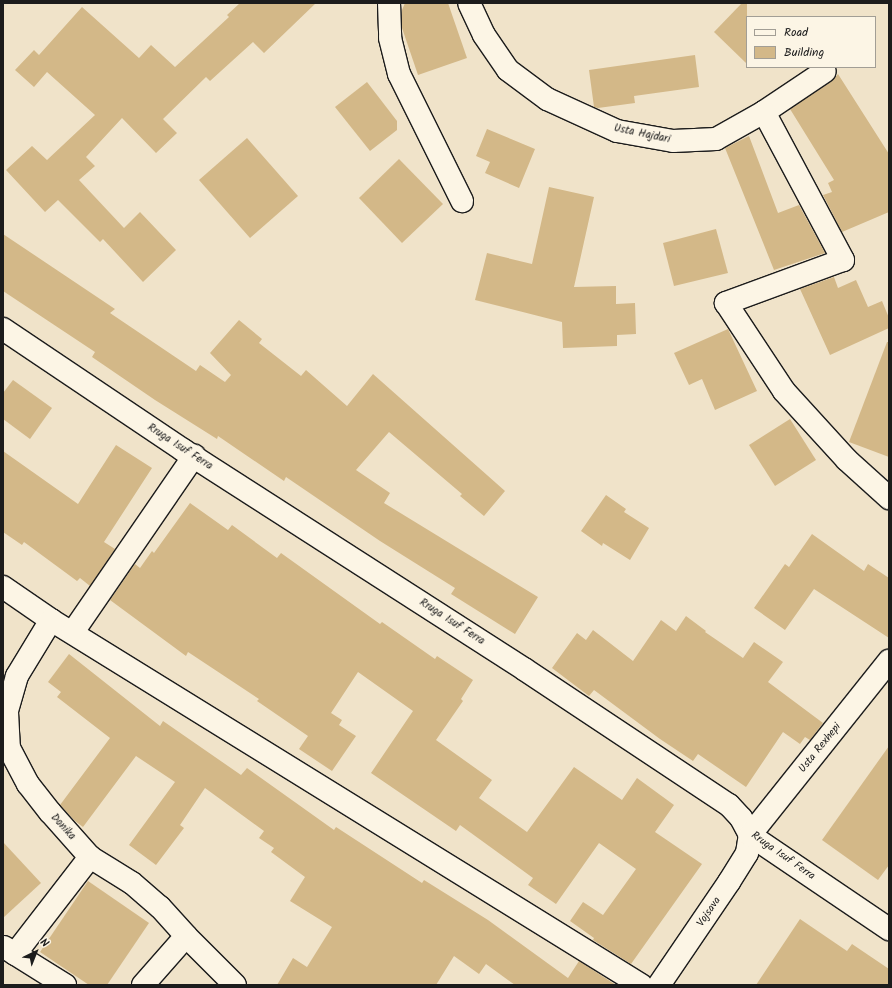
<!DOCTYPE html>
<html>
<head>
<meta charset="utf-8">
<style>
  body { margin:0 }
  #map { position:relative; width:892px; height:988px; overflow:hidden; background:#f0e3c9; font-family:Kalam,sans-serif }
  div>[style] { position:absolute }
  .building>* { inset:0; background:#d3b888 }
  .roads { filter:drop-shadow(1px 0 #1c1c1c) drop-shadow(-1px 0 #1c1c1c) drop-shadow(0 1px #1c1c1c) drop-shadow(0 -1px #1c1c1c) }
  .minor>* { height:22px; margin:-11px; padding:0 11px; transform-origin:11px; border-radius:11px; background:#fcf5e5 }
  span { translate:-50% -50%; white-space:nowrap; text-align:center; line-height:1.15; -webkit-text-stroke:3px #fcf5e5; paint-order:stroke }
  .street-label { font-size:11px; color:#1c1c1c }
  .frame { position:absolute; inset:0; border:4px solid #1c1c1c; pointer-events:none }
  .legend { position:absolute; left:746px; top:16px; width:130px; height:52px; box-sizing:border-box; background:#fcf5e5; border:1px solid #a29e95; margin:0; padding:5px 7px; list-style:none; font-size:12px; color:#1c1c1c }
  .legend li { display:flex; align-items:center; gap:8px; height:20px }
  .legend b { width:20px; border:1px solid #a29e95 }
  .north { position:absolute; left:16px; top:932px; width:40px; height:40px; -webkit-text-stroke:3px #fcf5e5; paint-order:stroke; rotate:43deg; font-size:11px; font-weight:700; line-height:16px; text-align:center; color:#1c1c1c }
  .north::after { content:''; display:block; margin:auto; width:14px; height:18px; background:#1c1c1c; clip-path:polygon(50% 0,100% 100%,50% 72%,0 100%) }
</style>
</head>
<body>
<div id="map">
  <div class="building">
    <div style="clip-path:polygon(240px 3px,316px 3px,264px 53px,253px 42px,210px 81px,206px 77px,163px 119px,177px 133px,156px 153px,122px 118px,86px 157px,95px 166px,79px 180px,124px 228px,140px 212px,176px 250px,143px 282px,103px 239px,100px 242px,58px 200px,45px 212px,6px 170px,32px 146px,47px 160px,95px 115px,47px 72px,34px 87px,15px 70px,34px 50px,39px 55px,82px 7px,139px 58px,151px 45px,175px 67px,229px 17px,227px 15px)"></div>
    <div style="clip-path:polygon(405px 3px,448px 3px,467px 58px,418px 75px,402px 28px,402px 10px)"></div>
    <div style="clip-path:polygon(742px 3px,747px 3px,747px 64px,714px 32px)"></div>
    <div style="clip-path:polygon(695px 55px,699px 87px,634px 96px,635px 103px,598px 108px,594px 107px,589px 70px)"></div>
    <div style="clip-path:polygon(838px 74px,889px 154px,889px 212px,842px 232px,823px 195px,832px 192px,828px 183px,834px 180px,790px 109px,832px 81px)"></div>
    <div style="clip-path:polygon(367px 82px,397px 121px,397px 130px,370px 151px,335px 107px)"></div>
    <div style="clip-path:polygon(487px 129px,535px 149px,519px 188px,485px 173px,490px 162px,476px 156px)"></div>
    <div style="clip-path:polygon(749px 136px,778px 213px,799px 205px,825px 253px,774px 270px,725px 148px)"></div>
    <div style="clip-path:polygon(247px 138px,298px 196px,250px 238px,199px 180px)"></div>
    <div style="clip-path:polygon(399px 159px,443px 204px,402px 243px,359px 198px)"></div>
    <div style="clip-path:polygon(549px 187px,594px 197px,574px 287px,616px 286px,616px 304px,635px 303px,636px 334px,617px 335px,617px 346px,563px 348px,562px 322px,475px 300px,487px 253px,532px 264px)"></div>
    <div style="clip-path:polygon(716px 229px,728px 273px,674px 286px,663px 243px)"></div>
    <div style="clip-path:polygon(3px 234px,115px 309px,110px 313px,196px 371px,200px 365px,225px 382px,231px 375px,210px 353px,239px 320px,262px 339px,259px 343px,301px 376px,306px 370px,347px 406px,373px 374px,505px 491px,484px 516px,460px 496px,462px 494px,389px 432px,356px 470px,390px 493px,384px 503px,538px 597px,515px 634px,451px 594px,455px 588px,380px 541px,286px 477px,284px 481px,218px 436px,217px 439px,155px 400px,92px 357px,95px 352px,3px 291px)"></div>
    <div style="clip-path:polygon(834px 277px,838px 288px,856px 280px,868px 307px,882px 301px,889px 318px,889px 328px,830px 355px,800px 289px)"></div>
    <div style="clip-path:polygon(728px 329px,757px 391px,715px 410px,702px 379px,689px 385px,674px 353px)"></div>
    <div style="clip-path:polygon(887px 342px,889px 342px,889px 457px,849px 442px)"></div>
    <div style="clip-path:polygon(13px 380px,52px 408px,30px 439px,3px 419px,3px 393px)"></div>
    <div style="clip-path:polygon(790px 419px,816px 460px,775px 486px,749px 445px)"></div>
    <div style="clip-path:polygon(116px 445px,152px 468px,104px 542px,115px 549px,90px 586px,80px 578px,77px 581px,24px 542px,22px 545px,3px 532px,3px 451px,78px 504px)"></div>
    <div style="clip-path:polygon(606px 495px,626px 509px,624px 512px,649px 528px,630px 560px,603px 543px,602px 546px,581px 531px)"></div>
    <div style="clip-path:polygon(190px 503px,228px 530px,232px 525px,277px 558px,281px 553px,380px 624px,382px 622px,435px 659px,437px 656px,473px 680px,461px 699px,463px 701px,436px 740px,492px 780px,479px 798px,527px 832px,574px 767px,622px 800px,637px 778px,674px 805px,655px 832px,702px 864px,631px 964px,593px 940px,594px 938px,570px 921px,583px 902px,603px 915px,636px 869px,599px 843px,556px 904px,528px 885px,533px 878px,460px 825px,456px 831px,371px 773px,413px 711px,358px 672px,331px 713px,342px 720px,339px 725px,356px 736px,332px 771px,299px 749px,308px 736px,257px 701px,259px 699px,188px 652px,186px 656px,110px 600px,135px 564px,140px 568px,152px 551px,154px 553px)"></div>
    <div style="clip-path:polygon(812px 534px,864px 571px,868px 564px,889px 578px,889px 638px,814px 589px,785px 630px,754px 608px,785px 564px,789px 567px)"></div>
    <div style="clip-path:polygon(686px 616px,706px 631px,705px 632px,743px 658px,754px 642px,783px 662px,768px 682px,823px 723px,810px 740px,805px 737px,800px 744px,783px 732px,746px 787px,698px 754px,693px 761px,660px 739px,594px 690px,589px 696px,552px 668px,577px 633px,586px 640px,593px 630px,633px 661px,661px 620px,676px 631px)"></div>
    <div style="clip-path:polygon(69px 654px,160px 726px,163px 721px,241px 775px,247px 768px,334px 830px,336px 827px,422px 883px,424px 880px,488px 920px,568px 978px,579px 961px,616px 985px,515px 985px,486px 964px,479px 974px,454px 956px,436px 985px,277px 985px,293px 958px,307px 967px,332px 927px,290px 901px,305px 877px,271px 852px,274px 848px,259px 838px,264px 831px,205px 788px,180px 825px,184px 828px,156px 865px,129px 845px,175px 782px,136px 756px,83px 827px,75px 821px,60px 805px,110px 738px,57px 697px,61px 692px,48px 682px)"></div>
    <div style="clip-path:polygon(889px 746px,889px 865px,878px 880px,822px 840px)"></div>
    <div style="clip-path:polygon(3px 842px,41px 883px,3px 918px)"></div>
    <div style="clip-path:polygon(88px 881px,149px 923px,107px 985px,89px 985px,40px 952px)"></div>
    <div style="clip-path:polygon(800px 919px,847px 951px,852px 944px,889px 969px,889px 985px,756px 985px)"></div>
  </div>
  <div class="roads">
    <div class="minor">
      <div style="left:389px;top:3px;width:35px;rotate:88deg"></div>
      <div style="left:390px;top:38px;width:37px;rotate:76deg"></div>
      <div style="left:399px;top:74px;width:142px;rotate:63.6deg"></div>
      <div style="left:469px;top:3px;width:35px;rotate:65deg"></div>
      <div style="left:484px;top:35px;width:42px;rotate:55.6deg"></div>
      <div style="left:508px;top:70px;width:49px;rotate:36.6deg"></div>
      <div style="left:547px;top:99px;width:77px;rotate:24.6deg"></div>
      <div style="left:617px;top:131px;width:57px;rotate:10.1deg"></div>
      <div style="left:673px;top:141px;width:43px;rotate:-2.7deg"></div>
      <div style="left:716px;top:139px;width:55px;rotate:-29.4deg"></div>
      <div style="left:764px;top:112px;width:73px;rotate:-33.9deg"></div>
      <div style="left:764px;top:112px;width:168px;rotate:61.9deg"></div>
      <div style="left:843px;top:260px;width:125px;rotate:159.8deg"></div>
      <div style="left:726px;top:303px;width:105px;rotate:56.6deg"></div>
      <div style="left:784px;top:391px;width:93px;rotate:47.6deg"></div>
      <div style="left:847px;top:460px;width:57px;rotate:42.1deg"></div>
      <div style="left:3px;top:329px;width:217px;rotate:33.9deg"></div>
      <div style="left:183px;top:450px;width:405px;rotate:32.7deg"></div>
      <div style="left:524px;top:669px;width:246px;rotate:33.6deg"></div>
      <div style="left:729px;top:805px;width:18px;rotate:47deg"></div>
      <div style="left:741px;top:818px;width:19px;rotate:62deg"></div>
      <div style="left:750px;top:835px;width:168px;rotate:34.1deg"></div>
      <div style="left:3px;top:587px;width:58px;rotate:34.5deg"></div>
      <div style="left:51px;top:620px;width:694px;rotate:31.74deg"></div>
      <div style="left:51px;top:620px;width:66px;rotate:121.3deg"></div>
      <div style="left:17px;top:676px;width:37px;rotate:106deg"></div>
      <div style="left:7px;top:712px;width:36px;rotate:87deg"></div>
      <div style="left:9px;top:748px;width:41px;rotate:62.2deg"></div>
      <div style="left:28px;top:784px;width:36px;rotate:52deg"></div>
      <div style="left:50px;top:812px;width:60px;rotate:48.4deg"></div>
      <div style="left:90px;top:857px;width:49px;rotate:31.8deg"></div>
      <div style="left:132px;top:883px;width:37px;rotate:41deg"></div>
      <div style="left:160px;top:907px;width:39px;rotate:48deg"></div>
      <div style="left:186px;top:936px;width:69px;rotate:45deg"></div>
      <div style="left:73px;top:632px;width:214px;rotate:-55.5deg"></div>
      <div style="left:4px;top:947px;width:72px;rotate:31.9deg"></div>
      <div style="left:15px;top:954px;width:123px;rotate:-52.3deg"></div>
      <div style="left:143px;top:985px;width:65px;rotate:-48.7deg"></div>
      <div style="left:659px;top:985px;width:125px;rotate:-55.8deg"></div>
      <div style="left:729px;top:882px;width:34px;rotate:-58deg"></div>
      <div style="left:747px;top:853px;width:18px;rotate:-81deg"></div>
      <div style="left:750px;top:835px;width:223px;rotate:-51.4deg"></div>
    </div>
  </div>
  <div class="street-label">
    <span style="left:642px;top:134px;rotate:12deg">Usta Hajdari</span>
    <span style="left:180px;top:447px;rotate:33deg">Rruga Isuf Ferra</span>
    <span style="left:452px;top:622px;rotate:33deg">Rruga Isuf Ferra</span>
    <span style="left:820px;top:748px;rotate:-51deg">Usta Rexhepi</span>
    <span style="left:63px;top:827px;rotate:48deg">Donika</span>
    <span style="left:783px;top:856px;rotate:35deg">Rruga Isuf Ferra</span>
    <span style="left:709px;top:912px;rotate:-56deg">Vojsava</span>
  </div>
  <div class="frame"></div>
  <ul class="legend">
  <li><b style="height:5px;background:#fcf5e5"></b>Road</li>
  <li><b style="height:11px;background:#d3b888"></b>Building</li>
  </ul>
  <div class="north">N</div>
</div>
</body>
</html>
